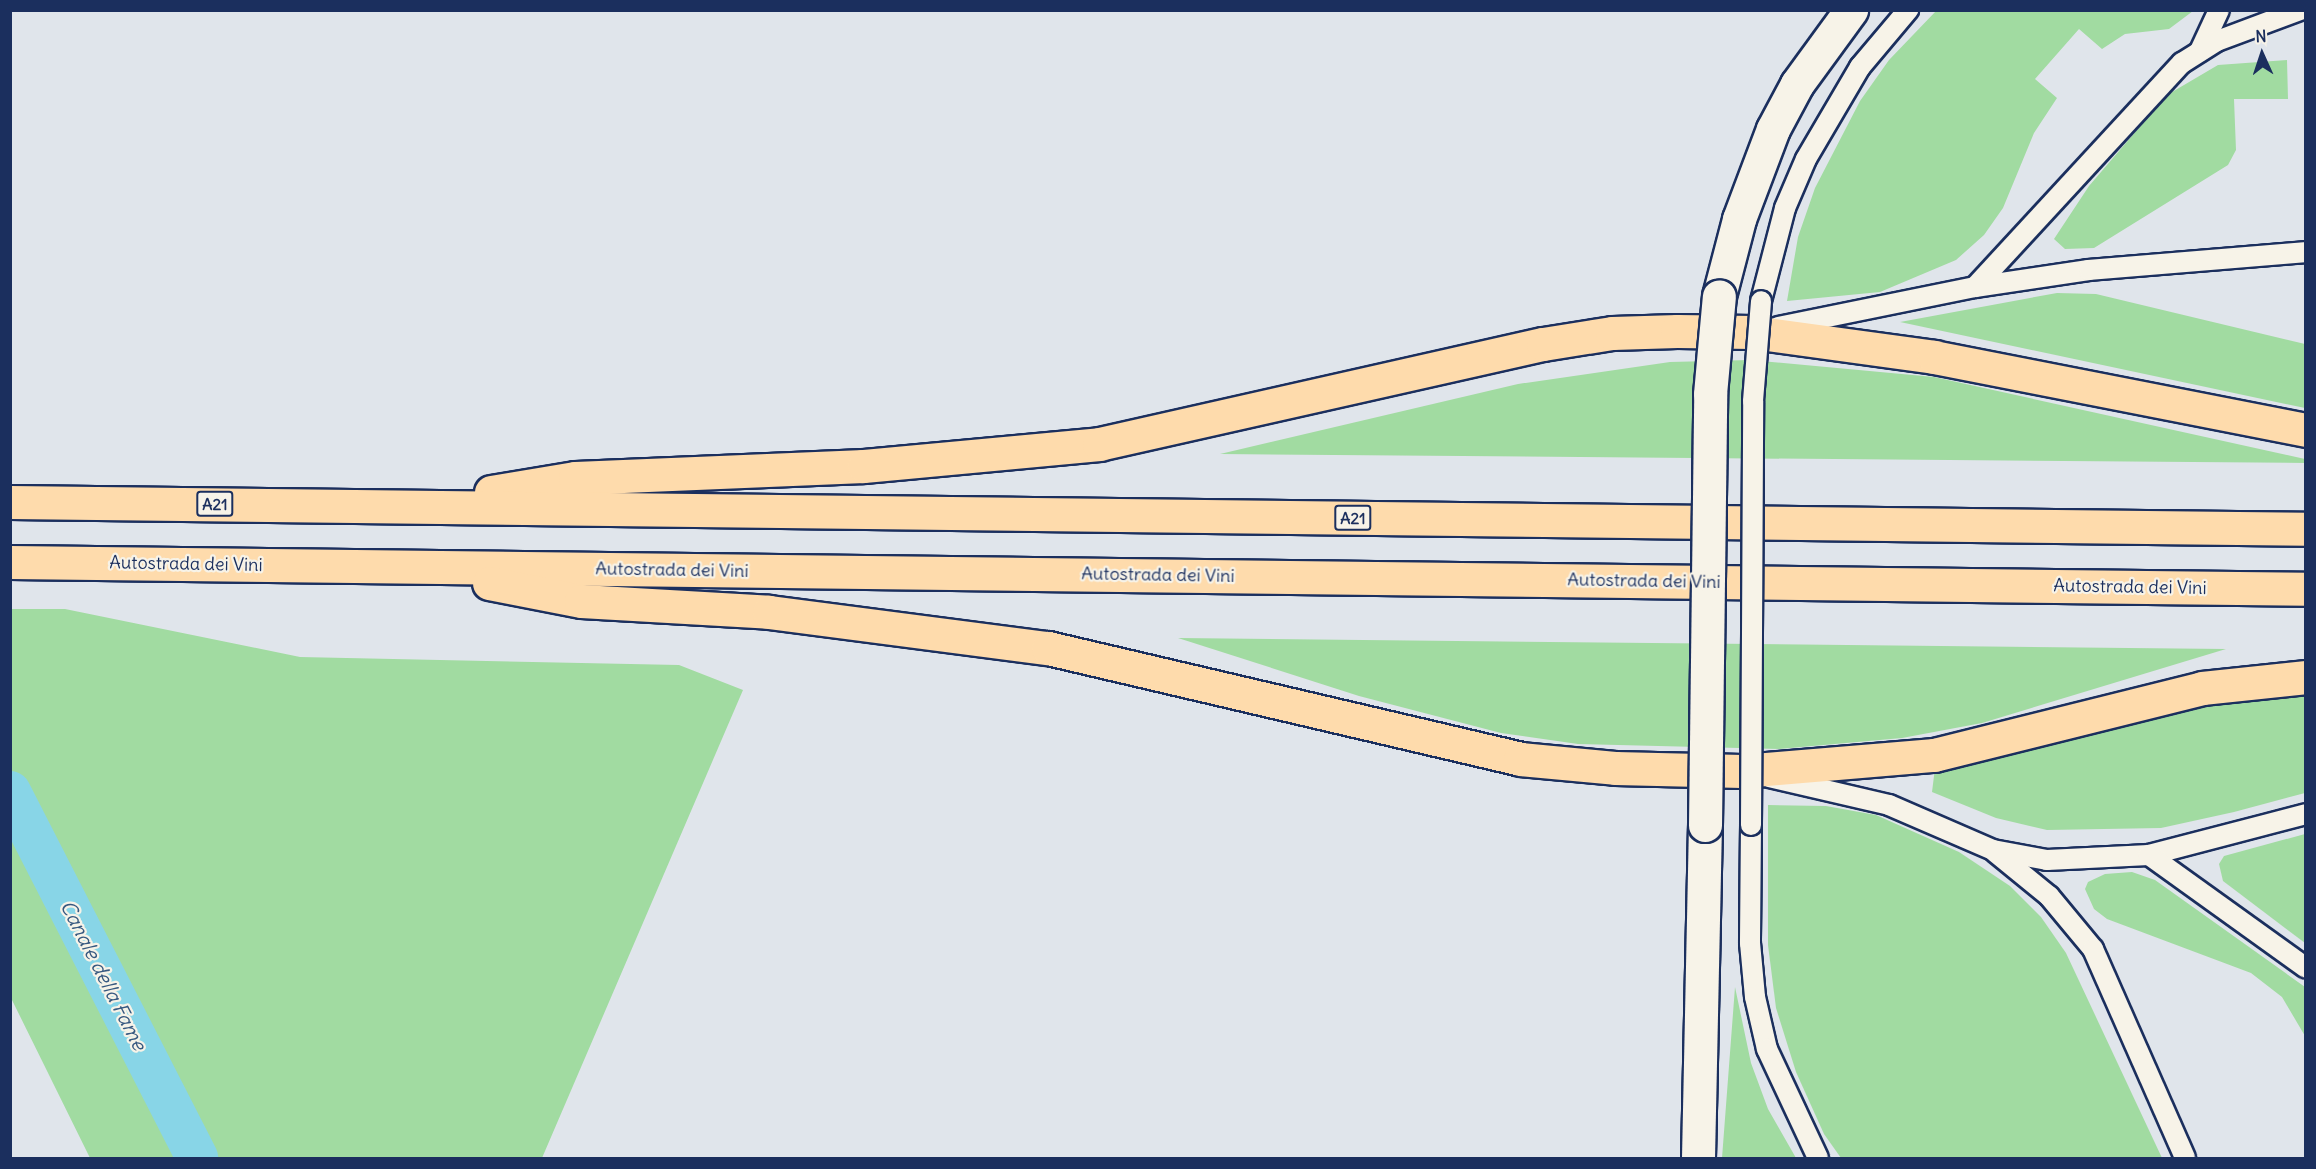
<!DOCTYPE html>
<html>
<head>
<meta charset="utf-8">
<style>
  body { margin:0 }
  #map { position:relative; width:2316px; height:1169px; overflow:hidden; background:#e0e5eb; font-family:Delius,sans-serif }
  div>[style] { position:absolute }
  .green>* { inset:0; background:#a1dba1 }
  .canal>* { height:42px; margin:-21px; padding:0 21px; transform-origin:21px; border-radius:21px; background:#88d5e7 }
  .roads { filter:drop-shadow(2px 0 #1b2f5e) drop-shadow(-2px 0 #1b2f5e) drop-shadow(0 2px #1b2f5e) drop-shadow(0 -2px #1b2f5e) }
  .service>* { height:20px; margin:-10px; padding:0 10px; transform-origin:10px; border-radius:10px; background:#f7f3e8 }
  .minor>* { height:33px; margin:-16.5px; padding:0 16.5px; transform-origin:16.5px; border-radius:16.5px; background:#f7f3e8 }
  .motorway>* { height:33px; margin:-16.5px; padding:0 16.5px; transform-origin:16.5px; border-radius:16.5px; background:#fedbac }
  .bridges { filter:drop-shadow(2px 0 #1b2f5e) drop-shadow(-2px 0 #1b2f5e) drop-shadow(0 2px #1b2f5e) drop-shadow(0 -2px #1b2f5e) }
  .service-bridge>* { height:20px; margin:-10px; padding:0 10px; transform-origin:10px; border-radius:10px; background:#f7f3e8 }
  .minor-bridge>* { height:33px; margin:-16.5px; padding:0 16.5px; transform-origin:16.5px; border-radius:16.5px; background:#f7f3e8 }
  span { translate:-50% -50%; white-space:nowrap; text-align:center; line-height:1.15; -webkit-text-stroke:4.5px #f7f3e8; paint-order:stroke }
  .shield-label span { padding:2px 4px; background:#f7f3e8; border:2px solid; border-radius:4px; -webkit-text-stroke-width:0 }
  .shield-label { font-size:16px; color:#1b2f5e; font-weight:700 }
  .street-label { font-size:18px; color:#1b2f5e }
  .water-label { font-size:20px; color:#365880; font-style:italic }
  .frame { position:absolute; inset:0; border:12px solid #1b2f5e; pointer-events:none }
  .north { position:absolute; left:2232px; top:24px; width:60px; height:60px; -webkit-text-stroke:4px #f7f3e8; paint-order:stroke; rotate:357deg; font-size:16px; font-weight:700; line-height:24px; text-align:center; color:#1b2f5e }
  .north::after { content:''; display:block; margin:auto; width:21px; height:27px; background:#1b2f5e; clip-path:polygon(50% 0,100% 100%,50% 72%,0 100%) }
</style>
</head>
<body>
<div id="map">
  <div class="green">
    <div style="clip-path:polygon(1936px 11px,2193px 11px,2169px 29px,2125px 34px,2102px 49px,2079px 29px,2035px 79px,2057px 98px,2034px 133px,2003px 208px,1984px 235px,1956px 260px,1880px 292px,1787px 301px,1798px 237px,1815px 188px,1860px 101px,1889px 60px)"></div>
    <div style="clip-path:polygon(2287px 60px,2288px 99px,2234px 99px,2236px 150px,2228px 165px,2094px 248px,2065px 249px,2054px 239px,2089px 186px,2167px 95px,2218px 65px)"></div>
    <div style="clip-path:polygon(2057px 293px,2096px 294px,2305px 344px,2305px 408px,1900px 322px)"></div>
    <div style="clip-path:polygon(1750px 360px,1934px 377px,2305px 459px,2306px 463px,1220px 454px,1518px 384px,1670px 362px)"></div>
    <div style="clip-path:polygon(11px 609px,65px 609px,300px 657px,679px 665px,743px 690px,542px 1158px,90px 1158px,11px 998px)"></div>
    <div style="clip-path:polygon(1178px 638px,2226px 649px,1982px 723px,1902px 738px,1779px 749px,1578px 744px,1501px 733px,1359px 696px)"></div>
    <div style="clip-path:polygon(2305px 696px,2305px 793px,2234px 812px,2161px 828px,2047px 830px,1996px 818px,1932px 792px,1935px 768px,2211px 701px)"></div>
    <div style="clip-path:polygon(1768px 805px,1826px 806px,1876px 815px,1959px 852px,2010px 886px,2041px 917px,2066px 953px,2162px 1158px,1841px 1158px,1824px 1134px,1796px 1072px,1776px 1008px,1768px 945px)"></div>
    <div style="clip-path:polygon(2305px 834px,2306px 834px,2305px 943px,2223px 881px,2219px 864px,2224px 856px)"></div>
    <div style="clip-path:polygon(2132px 872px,2155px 880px,2305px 987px,2305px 1036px,2282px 997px,2251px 973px,2107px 919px,2094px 909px,2085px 889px,2088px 882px,2105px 874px)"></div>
    <div style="clip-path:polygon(1735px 987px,1751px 1063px,1768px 1109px,1796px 1158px,1722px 1158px)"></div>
  </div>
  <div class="canal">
    <div style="left:10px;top:792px;width:411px;rotate:62.9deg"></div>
  </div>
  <div class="roads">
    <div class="service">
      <div style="left:2200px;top:51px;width:45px;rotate:-65.1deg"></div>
      <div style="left:1975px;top:287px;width:305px;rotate:-47.3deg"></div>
      <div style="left:2182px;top:63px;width:41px;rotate:-32.2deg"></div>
      <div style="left:2217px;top:41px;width:89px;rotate:-20.5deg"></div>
      <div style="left:1761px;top:301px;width:96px;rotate:-75.5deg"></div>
      <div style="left:1785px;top:208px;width:53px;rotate:-66.8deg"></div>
      <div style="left:1806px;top:159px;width:107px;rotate:-59.6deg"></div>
      <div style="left:1860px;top:67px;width:75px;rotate:-49.9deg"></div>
      <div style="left:1778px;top:327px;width:201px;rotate:-11.5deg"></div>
      <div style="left:1975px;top:287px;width:115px;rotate:-8.5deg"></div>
      <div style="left:2089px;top:270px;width:218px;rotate:-4.7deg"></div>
      <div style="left:1769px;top:777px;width:123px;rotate:13.1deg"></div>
      <div style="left:1889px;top:805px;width:113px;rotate:23.4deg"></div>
      <div style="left:1993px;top:850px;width:55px;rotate:10.5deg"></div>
      <div style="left:2047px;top:860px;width:102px;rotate:-2.8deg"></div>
      <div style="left:2149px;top:855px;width:162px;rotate:-14.6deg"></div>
      <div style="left:1751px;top:825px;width:118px;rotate:90.5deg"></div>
      <div style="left:1750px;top:943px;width:54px;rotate:84.7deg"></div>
      <div style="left:1755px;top:997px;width:53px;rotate:77deg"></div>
      <div style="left:1767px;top:1049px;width:120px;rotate:64.9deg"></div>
      <div style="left:1995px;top:852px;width:70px;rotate:39.2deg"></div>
      <div style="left:2049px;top:896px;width:69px;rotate:50.3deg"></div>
      <div style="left:2093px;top:949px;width:228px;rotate:66.2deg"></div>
      <div style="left:2149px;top:855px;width:193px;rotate:35.7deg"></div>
    </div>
    <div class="minor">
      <div style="left:1719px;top:296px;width:80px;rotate:-75.4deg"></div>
      <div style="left:1739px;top:219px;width:96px;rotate:-69.3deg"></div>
      <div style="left:1773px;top:129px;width:51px;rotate:-61.9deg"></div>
      <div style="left:1797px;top:84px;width:92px;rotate:-53.9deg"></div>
      <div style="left:1698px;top:1158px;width:333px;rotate:-88.8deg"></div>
    </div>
    <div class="motorway">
      <div style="left:491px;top:492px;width:85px;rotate:-9.5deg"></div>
      <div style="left:575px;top:478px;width:289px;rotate:-2.4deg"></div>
      <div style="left:864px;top:466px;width:236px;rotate:-5.3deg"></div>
      <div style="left:1099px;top:444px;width:455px;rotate:-12.7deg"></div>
      <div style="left:1543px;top:344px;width:70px;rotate:-9.1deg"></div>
      <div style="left:1612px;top:333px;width:65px;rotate:-1.8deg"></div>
      <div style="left:1677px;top:331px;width:75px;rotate:0.8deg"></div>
      <div style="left:1752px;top:332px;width:184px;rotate:7.8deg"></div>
      <div style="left:1934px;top:357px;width:379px;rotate:11.1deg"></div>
      <div style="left:10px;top:502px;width:2296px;rotate:0.67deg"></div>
      <div style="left:10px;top:562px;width:2296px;rotate:0.67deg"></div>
      <div style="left:489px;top:583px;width:94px;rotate:11.1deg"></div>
      <div style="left:581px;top:601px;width:188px;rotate:3.3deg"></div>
      <div style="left:769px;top:612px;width:281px;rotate:7.4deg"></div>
      <div style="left:1048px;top:648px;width:485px;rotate:13.2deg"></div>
      <div style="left:1520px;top:759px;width:95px;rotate:5.4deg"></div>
      <div style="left:1615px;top:768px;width:127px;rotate:1.4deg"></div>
      <div style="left:1742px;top:771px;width:193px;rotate:-4.8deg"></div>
      <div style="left:1934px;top:755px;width:276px;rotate:-14deg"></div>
      <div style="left:2202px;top:688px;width:105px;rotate:-6deg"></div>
    </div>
  </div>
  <div class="bridges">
    <div class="service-bridge">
      <div style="left:1751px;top:825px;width:424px;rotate:-89.7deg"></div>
      <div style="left:1753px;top:401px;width:100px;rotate:-85.4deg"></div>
    </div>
    <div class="minor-bridge">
      <div style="left:1705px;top:825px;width:431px;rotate:-89.3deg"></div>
      <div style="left:1710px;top:394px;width:98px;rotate:-84.8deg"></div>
    </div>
  </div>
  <div class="shield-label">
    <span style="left:215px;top:504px">A21</span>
    <span style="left:1353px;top:518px">A21</span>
  </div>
  <div class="street-label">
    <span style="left:186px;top:564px;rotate:1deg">Autostrada dei Vini</span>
    <span style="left:672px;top:570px;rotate:1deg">Autostrada dei Vini</span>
    <span style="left:1158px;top:575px;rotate:1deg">Autostrada dei Vini</span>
    <span style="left:1644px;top:581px;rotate:1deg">Autostrada dei Vini</span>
    <span style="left:2130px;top:587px;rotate:1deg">Autostrada dei Vini</span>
  </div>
  <div class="water-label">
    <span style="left:104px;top:975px;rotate:63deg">Canale della Fame</span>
  </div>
  <div class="frame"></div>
  <div class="north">N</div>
</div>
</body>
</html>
